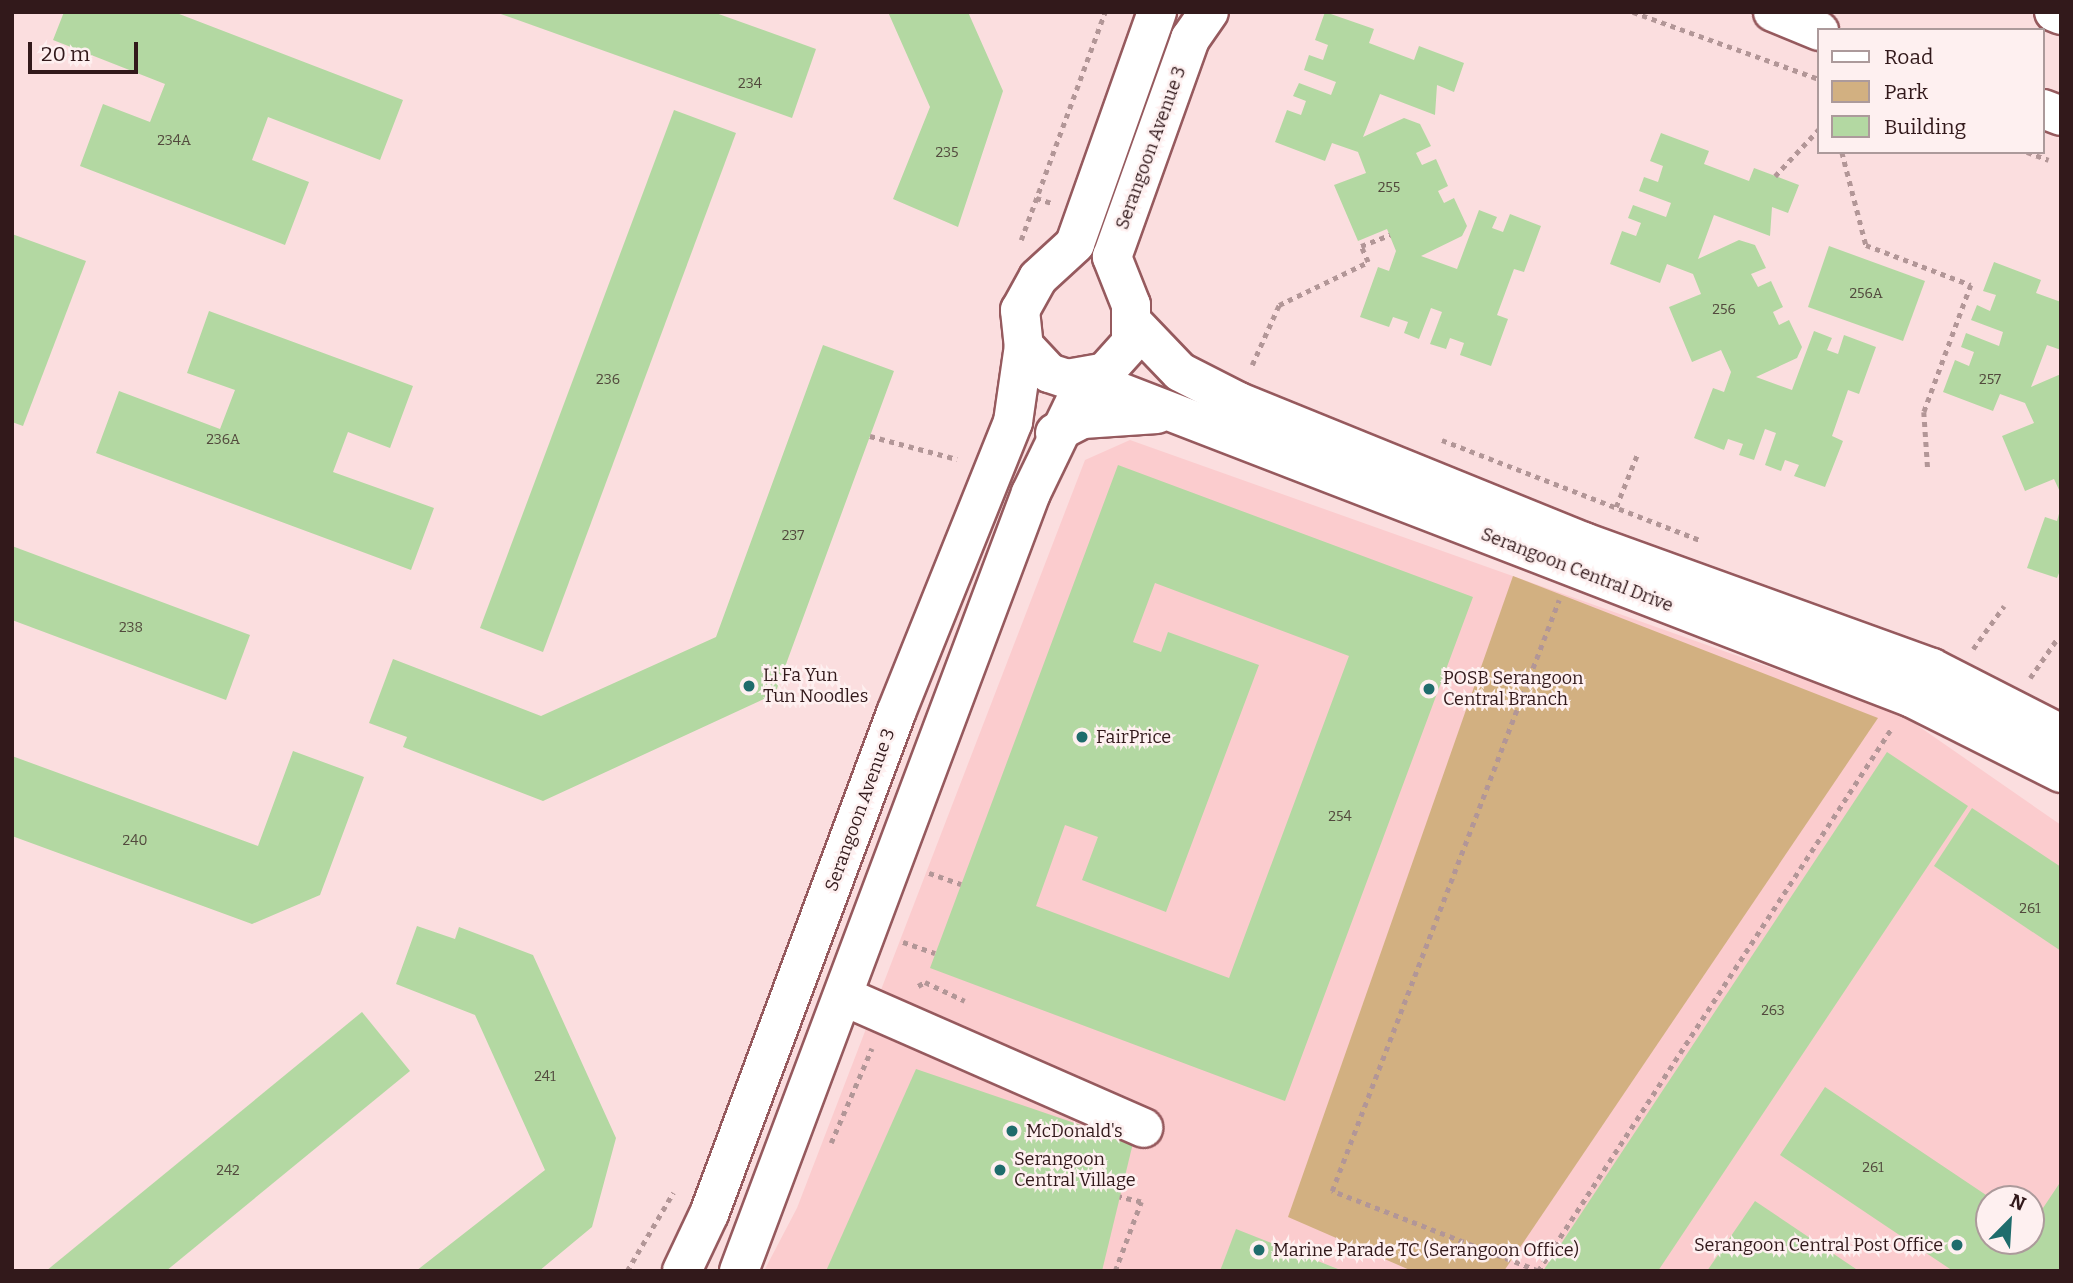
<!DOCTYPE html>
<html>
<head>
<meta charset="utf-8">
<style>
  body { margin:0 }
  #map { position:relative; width:2073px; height:1283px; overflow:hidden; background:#fbdedf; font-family:Bitter,serif }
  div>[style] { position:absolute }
  .built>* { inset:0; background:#fbccce }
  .green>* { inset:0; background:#d2b081 }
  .building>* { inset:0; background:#b3d8a2 }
  .path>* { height:4.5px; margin-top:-2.25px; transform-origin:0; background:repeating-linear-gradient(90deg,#b29697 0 5px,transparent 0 10px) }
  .roads { filter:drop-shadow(2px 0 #965a5e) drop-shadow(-2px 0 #965a5e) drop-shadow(0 2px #965a5e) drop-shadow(0 -2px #965a5e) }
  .minor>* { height:38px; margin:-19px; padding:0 19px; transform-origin:19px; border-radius:19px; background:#fff }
  .major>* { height:38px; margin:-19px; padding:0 19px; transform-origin:19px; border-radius:19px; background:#fff }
  .dots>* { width:19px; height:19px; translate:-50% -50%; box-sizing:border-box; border:4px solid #fef0f0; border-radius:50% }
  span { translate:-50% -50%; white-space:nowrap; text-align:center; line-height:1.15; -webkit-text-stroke:5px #fef0f0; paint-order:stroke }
  .number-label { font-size:14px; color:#52493d }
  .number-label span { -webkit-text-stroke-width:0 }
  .street-label { font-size:18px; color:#32191b }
  .poi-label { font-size:18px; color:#32191b }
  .left { translate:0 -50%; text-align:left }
  .right { translate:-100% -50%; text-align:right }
  .frame { position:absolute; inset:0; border:14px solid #32191b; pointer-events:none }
  .legend { position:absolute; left:1817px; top:28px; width:228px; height:126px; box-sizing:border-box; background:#fef0f0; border:2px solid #ac9a9b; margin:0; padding:9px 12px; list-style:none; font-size:21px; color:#32191b }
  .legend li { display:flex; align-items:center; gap:14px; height:35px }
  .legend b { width:35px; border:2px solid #ac9a9b }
  .north { position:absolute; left:1975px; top:1185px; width:70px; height:70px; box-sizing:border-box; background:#fef0f0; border:2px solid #ac9a9b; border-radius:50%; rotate:24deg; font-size:19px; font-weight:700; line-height:28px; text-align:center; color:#32191b }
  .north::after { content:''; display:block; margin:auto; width:24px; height:32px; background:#1f6c6c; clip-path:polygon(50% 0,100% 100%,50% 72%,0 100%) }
  .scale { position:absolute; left:28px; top:42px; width:110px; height:32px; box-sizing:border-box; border:4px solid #32191b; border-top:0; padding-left:9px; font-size:21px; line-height:24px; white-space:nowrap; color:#32191b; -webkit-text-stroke:5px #fef0f0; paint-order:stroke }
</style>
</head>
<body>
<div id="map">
  <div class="built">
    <div style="clip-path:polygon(evenodd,1130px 440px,1901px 714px,2061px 825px,2061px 1271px,764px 1271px,797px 1208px,1085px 460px,1130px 440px,1989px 1199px,2031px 1199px,2031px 1241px,1989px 1241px,1989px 1199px)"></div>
  </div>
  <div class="green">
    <div style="clip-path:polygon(1513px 576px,1878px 718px,1504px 1271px,1412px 1271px,1288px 1217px)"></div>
  </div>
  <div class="building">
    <div style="clip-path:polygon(64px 12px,174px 12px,403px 100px,380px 160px,268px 117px,252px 160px,309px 182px,285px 245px,80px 166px,103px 104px,150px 122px,165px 84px,53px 40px)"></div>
    <div style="clip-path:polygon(713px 12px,816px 49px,792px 118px,498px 13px)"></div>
    <div style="clip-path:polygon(888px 12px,968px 12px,1003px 91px,958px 227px,893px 199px,930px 107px)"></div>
    <div style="clip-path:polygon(1325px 12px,1374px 29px,1369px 43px,1414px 60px,1419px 46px,1464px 63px,1454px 92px,1437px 85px,1435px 115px,1380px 94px,1363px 137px,1404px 118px,1420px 124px,1431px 146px,1416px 153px,1422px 165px,1436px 159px,1448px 186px,1438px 191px,1444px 203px,1454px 198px,1467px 226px,1462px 236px,1421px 256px,1457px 269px,1479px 210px,1497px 217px,1492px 228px,1503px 232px,1510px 214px,1541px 226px,1524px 272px,1514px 269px,1497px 315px,1508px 319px,1491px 366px,1460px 355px,1464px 343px,1450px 338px,1446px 349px,1430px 344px,1442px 312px,1431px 308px,1419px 339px,1404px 333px,1408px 322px,1393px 317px,1389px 327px,1360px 317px,1378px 267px,1389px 271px,1396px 251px,1387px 229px,1358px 241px,1334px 185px,1366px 173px,1358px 152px,1332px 143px,1325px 161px,1275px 142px,1287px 110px,1301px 115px,1306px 101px,1293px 96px,1299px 83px,1331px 95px,1336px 82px,1304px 70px,1309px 55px,1323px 60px,1328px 45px,1315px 40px)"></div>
    <div style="clip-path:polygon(674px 110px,736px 133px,543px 652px,480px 628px)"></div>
    <div style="clip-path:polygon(1661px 133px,1709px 151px,1704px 164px,1749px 181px,1754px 168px,1799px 185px,1788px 213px,1772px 207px,1770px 236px,1714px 215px,1698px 259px,1739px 240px,1755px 245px,1766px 268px,1751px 274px,1758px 287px,1771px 281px,1783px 307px,1773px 312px,1779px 325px,1789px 320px,1802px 347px,1797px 358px,1756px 377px,1792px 390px,1814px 331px,1832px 338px,1827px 350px,1838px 354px,1844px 335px,1876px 347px,1859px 394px,1848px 390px,1832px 436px,1843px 441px,1825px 487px,1794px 476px,1799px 465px,1785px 460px,1781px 471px,1765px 465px,1776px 433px,1765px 429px,1754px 460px,1739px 455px,1743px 444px,1728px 439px,1724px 450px,1694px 438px,1713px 388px,1724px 392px,1731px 372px,1721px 350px,1692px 362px,1669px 307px,1701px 294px,1693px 274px,1667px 264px,1660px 283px,1610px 264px,1622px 231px,1636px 236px,1641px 223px,1628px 218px,1633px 205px,1666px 217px,1671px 203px,1639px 191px,1644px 177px,1658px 182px,1663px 166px,1650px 161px)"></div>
    <div style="clip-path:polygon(12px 234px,86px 261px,23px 426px,12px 422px)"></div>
    <div style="clip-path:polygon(1829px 246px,1925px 281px,1903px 341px,1808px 307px)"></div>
    <div style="clip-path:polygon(1994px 262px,2041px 280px,2036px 293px,2061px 302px,2061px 350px,2047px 345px,2031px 387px,2061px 374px,2061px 494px,2054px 479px,2025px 491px,2002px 436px,2034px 423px,2025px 403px,2000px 394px,1993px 411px,1943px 392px,1955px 360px,1969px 366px,1974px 352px,1961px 347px,1966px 333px,1999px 346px,2003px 332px,1971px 320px,1977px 305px,1990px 311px,1996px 295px,1983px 291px)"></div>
    <div style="clip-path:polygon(209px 311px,413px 386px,390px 448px,348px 432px,333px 472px,434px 508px,411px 570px,96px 453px,119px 391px,220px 429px,235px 390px,187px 373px)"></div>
    <div style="clip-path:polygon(823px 345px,894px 371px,775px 694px,543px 801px,403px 747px,407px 737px,369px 723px,393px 659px,541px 716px,716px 637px)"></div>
    <div style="clip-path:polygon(evenodd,1118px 465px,1473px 597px,1285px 1101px,930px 968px,1118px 465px,1155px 583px,1349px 656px,1229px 978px,1036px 906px,1065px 825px,1098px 837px,1082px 880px,1166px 912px,1259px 665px,1168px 632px,1161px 652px,1133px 642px,1155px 583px)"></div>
    <div style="clip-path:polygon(2060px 510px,2061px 568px,2057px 578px,2027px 568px,2045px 517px,2057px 521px)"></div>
    <div style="clip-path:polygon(12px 546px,250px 635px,226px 700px,12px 620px)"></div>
    <div style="clip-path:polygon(293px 751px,364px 777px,320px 895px,252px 924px,12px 836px,12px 756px,258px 846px)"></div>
    <div style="clip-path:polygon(1887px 752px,1968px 806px,1658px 1271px,1543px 1271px)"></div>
    <div style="clip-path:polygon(1972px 808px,2061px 867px,2061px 951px,1934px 866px)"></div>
    <div style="clip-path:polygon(417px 926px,455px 939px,459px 927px,533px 955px,616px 1138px,592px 1227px,539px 1271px,416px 1271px,545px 1170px,475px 1015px,396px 984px)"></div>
    <div style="clip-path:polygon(362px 1012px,410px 1071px,166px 1271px,46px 1271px)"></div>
    <div style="clip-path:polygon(916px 1069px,1133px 1143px,1102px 1271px,826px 1271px)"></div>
    <div style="clip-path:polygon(1825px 1087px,1989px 1197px,1989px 1241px,2031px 1241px,2031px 1226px,2061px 1181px,2061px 1271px,1953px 1271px,1780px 1155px)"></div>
    <div style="clip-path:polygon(1755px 1201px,1859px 1271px,1707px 1271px)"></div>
    <div style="clip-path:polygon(1236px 1229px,1343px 1271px,1220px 1271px)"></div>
  </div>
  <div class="path">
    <div style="left:1633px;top:12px;width:198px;rotate:19.8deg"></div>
    <div style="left:1842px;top:152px;width:96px;rotate:75.5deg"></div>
    <div style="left:1866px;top:245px;width:112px;rotate:20.9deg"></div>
    <div style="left:1971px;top:285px;width:135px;rotate:110.3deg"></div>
    <div style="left:1924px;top:412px;width:59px;rotate:86.1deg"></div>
    <div style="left:2027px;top:152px;width:23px;rotate:20deg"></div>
    <div style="left:1775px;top:176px;width:64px;rotate:-46.9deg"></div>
    <div style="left:1036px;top:198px;width:16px;rotate:18deg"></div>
    <div style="left:1021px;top:240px;width:243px;rotate:-69.8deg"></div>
    <div style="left:1252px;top:365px;width:66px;rotate:-65.8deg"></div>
    <div style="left:1279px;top:305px;width:99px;rotate:-25.8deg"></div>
    <div style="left:1368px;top:262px;width:17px;rotate:-114deg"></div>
    <div style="left:1361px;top:246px;width:31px;rotate:-21deg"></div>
    <div style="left:870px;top:436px;width:90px;rotate:14.8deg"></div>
    <div style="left:1442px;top:440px;width:279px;rotate:21.2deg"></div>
    <div style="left:1616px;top:507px;width:56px;rotate:-68deg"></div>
    <div style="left:1973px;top:649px;width:53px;rotate:-54.2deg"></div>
    <div style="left:2030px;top:678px;width:47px;rotate:-55.3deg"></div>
    <div style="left:929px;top:873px;width:34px;rotate:19deg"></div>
    <div style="left:903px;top:942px;width:34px;rotate:19deg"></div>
    <div style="left:918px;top:986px;width:8px;rotate:-30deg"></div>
    <div style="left:925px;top:982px;width:44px;rotate:25.4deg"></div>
    <div style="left:831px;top:1143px;width:103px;rotate:-66.7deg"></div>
    <div style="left:627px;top:1271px;width:91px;rotate:-59.5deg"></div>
    <div style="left:1115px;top:1271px;width:74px;rotate:-69.4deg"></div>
    <div style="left:1141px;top:1202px;width:22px;rotate:-167deg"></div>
    <div style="left:1538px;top:1271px;width:221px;rotate:-158.8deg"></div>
    <div style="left:1332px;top:1191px;width:633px;rotate:-68.99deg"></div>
    <div style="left:1538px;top:1271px;width:647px;rotate:-56.92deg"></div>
  </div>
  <div class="roads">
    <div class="minor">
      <div style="left:1157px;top:12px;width:246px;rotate:109.5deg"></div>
      <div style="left:1075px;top:244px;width:50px;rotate:137.4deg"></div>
      <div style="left:1038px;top:278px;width:37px;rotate:119deg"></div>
      <div style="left:1020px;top:310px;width:36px;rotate:84deg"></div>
      <div style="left:1024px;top:346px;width:37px;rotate:47deg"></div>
      <div style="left:1049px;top:373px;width:19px;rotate:18deg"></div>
      <div style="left:1067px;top:379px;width:39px;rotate:-10deg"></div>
      <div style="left:1105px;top:372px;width:39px;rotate:-48deg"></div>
      <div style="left:1131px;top:343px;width:38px;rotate:-90deg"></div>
      <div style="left:1131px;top:305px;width:52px;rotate:-111.6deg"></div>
      <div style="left:1112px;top:257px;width:232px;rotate:-70.3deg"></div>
      <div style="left:1190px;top:39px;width:33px;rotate:-55deg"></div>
      <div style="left:1134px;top:324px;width:66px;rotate:46.2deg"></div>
      <div style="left:1180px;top:372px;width:66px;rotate:27deg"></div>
      <div style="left:1239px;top:402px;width:372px;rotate:22.1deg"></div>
      <div style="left:1584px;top:542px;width:370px;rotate:19.9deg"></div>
      <div style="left:1932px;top:668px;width:145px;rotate:27.1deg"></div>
      <div style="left:1086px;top:379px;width:885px;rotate:21.12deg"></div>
      <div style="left:1912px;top:698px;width:167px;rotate:26.7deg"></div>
      <div style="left:1055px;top:433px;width:31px;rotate:-27deg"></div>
      <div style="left:1083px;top:419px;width:74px;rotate:-3.9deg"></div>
      <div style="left:843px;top:996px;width:328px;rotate:23.7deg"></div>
      <div style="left:682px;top:1271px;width:63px;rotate:-64.7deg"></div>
      <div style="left:709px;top:1214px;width:535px;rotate:-69.53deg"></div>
      <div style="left:896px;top:713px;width:314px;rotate:-68.1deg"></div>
      <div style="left:1013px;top:422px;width:77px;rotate:-81.8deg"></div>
      <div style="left:739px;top:1271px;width:831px;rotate:-69.43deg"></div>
      <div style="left:1031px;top:493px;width:127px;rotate:-64.2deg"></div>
    </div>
    <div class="major">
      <div style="left:1773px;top:12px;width:50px;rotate:22.4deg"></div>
      <div style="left:2054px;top:12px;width:8px;rotate:23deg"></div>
      <div style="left:2043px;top:109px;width:19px;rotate:21deg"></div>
    </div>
  </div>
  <div class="dots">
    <div style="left:749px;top:686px;background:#1f6c6c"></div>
    <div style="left:1429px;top:689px;background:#1f6c6c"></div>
    <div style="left:1082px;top:737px;background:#1f6c6c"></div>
    <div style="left:1012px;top:1131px;background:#1f6c6c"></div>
    <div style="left:1000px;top:1170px;background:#1f6c6c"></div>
    <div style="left:1957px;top:1245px;background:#1f6c6c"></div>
    <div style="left:1259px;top:1250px;background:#1f6c6c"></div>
  </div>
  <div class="number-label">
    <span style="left:750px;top:84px">234</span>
    <span style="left:174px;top:141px">234A</span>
    <span style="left:947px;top:153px">235</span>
    <span style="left:1389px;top:188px">255</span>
    <span style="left:1866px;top:294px">256A</span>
    <span style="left:1724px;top:310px">256</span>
    <span style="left:608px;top:380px">236</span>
    <span style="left:1990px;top:380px">257</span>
    <span style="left:223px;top:440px">236A</span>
    <span style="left:793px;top:536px">237</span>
    <span style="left:131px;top:628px">238</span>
    <span style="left:1340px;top:817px">254</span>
    <span style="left:135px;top:841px">240</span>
    <span style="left:2030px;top:909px">261</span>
    <span style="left:1773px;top:1011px">263</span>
    <span style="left:545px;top:1077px">241</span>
    <span style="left:1873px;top:1168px">261</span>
    <span style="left:228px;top:1171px">242</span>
  </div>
  <div class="street-label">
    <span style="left:1151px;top:148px;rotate:-70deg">Serangoon Avenue 3</span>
    <span style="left:1577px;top:570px;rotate:21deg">Serangoon Central Drive</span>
    <span style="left:860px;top:810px;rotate:-70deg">Serangoon Avenue 3</span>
  </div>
  <div class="poi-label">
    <span class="left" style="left:763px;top:686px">Li Fa Yun<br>Tun Noodles</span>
    <span class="left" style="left:1443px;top:689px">POSB Serangoon<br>Central Branch</span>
    <span class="left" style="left:1096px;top:737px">FairPrice</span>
    <span class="left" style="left:1026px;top:1131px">McDonald's</span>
    <span class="left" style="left:1014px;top:1170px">Serangoon<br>Central Village</span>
    <span class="right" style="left:1943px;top:1245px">Serangoon Central Post Office</span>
    <span class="left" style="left:1273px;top:1250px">Marine Parade TC (Serangoon Office)</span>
  </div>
  <div class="frame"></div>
  <ul class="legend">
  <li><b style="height:9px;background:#fff"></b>Road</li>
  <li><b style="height:19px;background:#d2b081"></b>Park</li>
  <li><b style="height:19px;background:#b3d8a2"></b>Building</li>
  </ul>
  <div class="north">N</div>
  <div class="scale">20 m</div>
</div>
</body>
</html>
